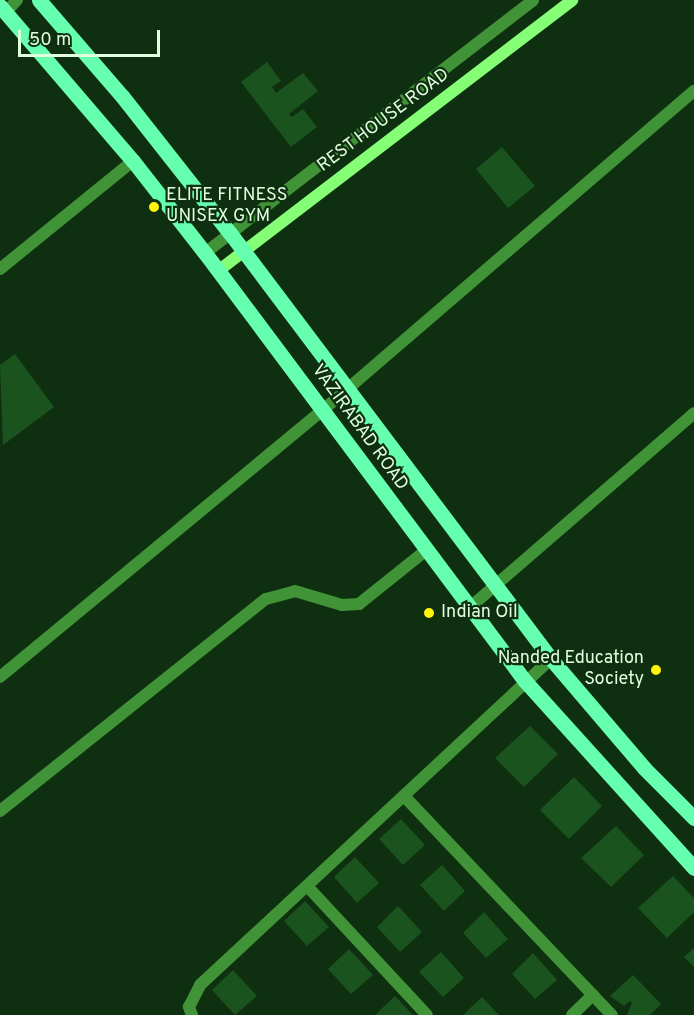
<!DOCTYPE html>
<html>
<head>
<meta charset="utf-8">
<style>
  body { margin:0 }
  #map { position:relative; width:694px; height:1015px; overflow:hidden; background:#0f3010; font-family:Overpass,sans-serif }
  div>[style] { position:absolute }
  .building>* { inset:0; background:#1a531d }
  .minor>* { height:12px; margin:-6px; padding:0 6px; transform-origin:6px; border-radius:6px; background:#409336 }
  .secondary>* { height:12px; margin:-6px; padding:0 6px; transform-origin:6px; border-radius:6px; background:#85ff75 }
  .primary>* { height:15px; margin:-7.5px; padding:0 7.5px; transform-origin:7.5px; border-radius:7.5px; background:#65ffaf }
  .dots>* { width:16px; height:16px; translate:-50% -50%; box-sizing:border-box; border:3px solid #0f3010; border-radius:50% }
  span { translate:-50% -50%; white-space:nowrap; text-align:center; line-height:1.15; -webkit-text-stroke:4.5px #0f3010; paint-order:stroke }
  .street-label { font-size:18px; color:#dfffde }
  .poi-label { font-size:18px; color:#dfffde }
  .left { translate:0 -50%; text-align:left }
  .right { translate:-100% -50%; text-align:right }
  .scale { position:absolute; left:18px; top:30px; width:142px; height:27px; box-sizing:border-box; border:3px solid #dfffde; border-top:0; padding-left:8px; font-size:18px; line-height:21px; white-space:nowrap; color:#dfffde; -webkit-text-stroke:4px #0f3010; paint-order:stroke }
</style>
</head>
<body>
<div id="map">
  <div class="building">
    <div style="clip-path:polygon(267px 62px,281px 81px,272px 87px,276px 93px,303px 73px,318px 91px,289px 114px,292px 117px,303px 109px,317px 127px,291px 147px,241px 82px)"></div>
    <div style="clip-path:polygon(502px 147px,535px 186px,508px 208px,476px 169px)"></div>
    <div style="clip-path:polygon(15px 354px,54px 407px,3px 445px,0 365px)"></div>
    <div style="clip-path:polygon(530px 726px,558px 754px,524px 787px,495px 758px)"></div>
    <div style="clip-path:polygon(574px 777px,602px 806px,569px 839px,540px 810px)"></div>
    <div style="clip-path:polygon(401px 819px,425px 845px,403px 865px,379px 839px)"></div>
    <div style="clip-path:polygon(616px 826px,644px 855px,611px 887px,581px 858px)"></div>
    <div style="clip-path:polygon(355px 857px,379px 883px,357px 903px,334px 877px)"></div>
    <div style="clip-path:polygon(442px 865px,465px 891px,444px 911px,420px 885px)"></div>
    <div style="clip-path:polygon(673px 876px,694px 898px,694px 912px,667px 938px,638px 908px)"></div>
    <div style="clip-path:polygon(305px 901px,329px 927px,307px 946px,284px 921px)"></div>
    <div style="clip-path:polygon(398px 906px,422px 932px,400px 952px,377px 927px)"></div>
    <div style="clip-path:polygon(484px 912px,508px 939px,486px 958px,463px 933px)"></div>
    <div style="clip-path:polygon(694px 948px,694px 967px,684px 957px)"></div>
    <div style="clip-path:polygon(349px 949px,373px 975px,351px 994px,328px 969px)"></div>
    <div style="clip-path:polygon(441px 952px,464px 978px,443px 997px,419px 972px)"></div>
    <div style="clip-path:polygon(533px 953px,557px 980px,535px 999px,512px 974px)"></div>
    <div style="clip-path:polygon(233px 970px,257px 996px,235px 1015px,212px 990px)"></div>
    <div style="clip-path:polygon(633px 975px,661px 1004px,650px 1015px,627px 1015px,632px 1003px,630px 1001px,624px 1006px,610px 996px)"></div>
    <div style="clip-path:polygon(395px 996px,413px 1015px,375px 1015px)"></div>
    <div style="clip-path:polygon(482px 997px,499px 1015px,463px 1015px)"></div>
  </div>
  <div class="minor">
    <div style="left:7px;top:11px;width:15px;rotate:-48deg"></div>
    <div style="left:205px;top:253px;width:414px;rotate:-37.6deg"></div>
    <div style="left:0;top:269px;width:171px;rotate:-39.1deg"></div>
    <div style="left:468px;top:609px;width:299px;rotate:-40.9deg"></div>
    <div style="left:0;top:677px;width:419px;rotate:-39.6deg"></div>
    <div style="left:323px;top:410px;width:489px;rotate:-40.7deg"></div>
    <div style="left:404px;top:796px;width:302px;rotate:46.5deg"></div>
    <div style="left:0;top:811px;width:340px;rotate:-38.6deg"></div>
    <div style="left:266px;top:599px;width:30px;rotate:-15deg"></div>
    <div style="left:295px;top:591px;width:49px;rotate:16.6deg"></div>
    <div style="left:342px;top:605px;width:17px;rotate:-3deg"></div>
    <div style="left:359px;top:604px;width:83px;rotate:-38.7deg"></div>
    <div style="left:307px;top:886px;width:176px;rotate:47.1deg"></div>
    <div style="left:192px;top:1015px;width:9px;rotate:-111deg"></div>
    <div style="left:189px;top:1007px;width:25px;rotate:-63deg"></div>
    <div style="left:200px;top:985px;width:479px;rotate:-42.9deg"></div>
    <div style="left:572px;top:1015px;width:29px;rotate:-44deg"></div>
  </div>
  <div class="secondary">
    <div style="left:218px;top:271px;width:446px;rotate:-37.4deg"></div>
  </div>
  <div class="primary">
    <div style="left:39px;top:0;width:127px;rotate:49.2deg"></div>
    <div style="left:122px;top:96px;width:174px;rotate:51.8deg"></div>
    <div style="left:230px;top:233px;width:533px;rotate:53deg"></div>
    <div style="left:551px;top:659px;width:143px;rotate:49.5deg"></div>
    <div style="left:644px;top:768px;width:71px;rotate:45deg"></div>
    <div style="left:0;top:6px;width:204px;rotate:49.4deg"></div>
    <div style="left:133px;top:161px;width:117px;rotate:52deg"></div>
    <div style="left:205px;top:253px;width:534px;rotate:53.22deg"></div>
    <div style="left:525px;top:681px;width:252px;rotate:47.9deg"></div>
  </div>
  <div class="dots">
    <div style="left:154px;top:207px;background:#fff40a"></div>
    <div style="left:429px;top:613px;background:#fff40a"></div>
    <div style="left:656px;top:670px;background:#fff40a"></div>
  </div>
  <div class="street-label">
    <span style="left:384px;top:121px;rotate:-37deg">REST HOUSE ROAD</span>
    <span style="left:359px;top:428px;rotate:54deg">VAZIRABAD ROAD</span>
  </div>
  <div class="poi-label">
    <span class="left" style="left:166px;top:207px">ELITE FITNESS<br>UNISEX GYM</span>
    <span class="left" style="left:441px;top:613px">Indian Oil</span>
    <span class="right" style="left:644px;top:670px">Nanded Education<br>Society</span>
  </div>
  <div class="scale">50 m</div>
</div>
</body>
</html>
